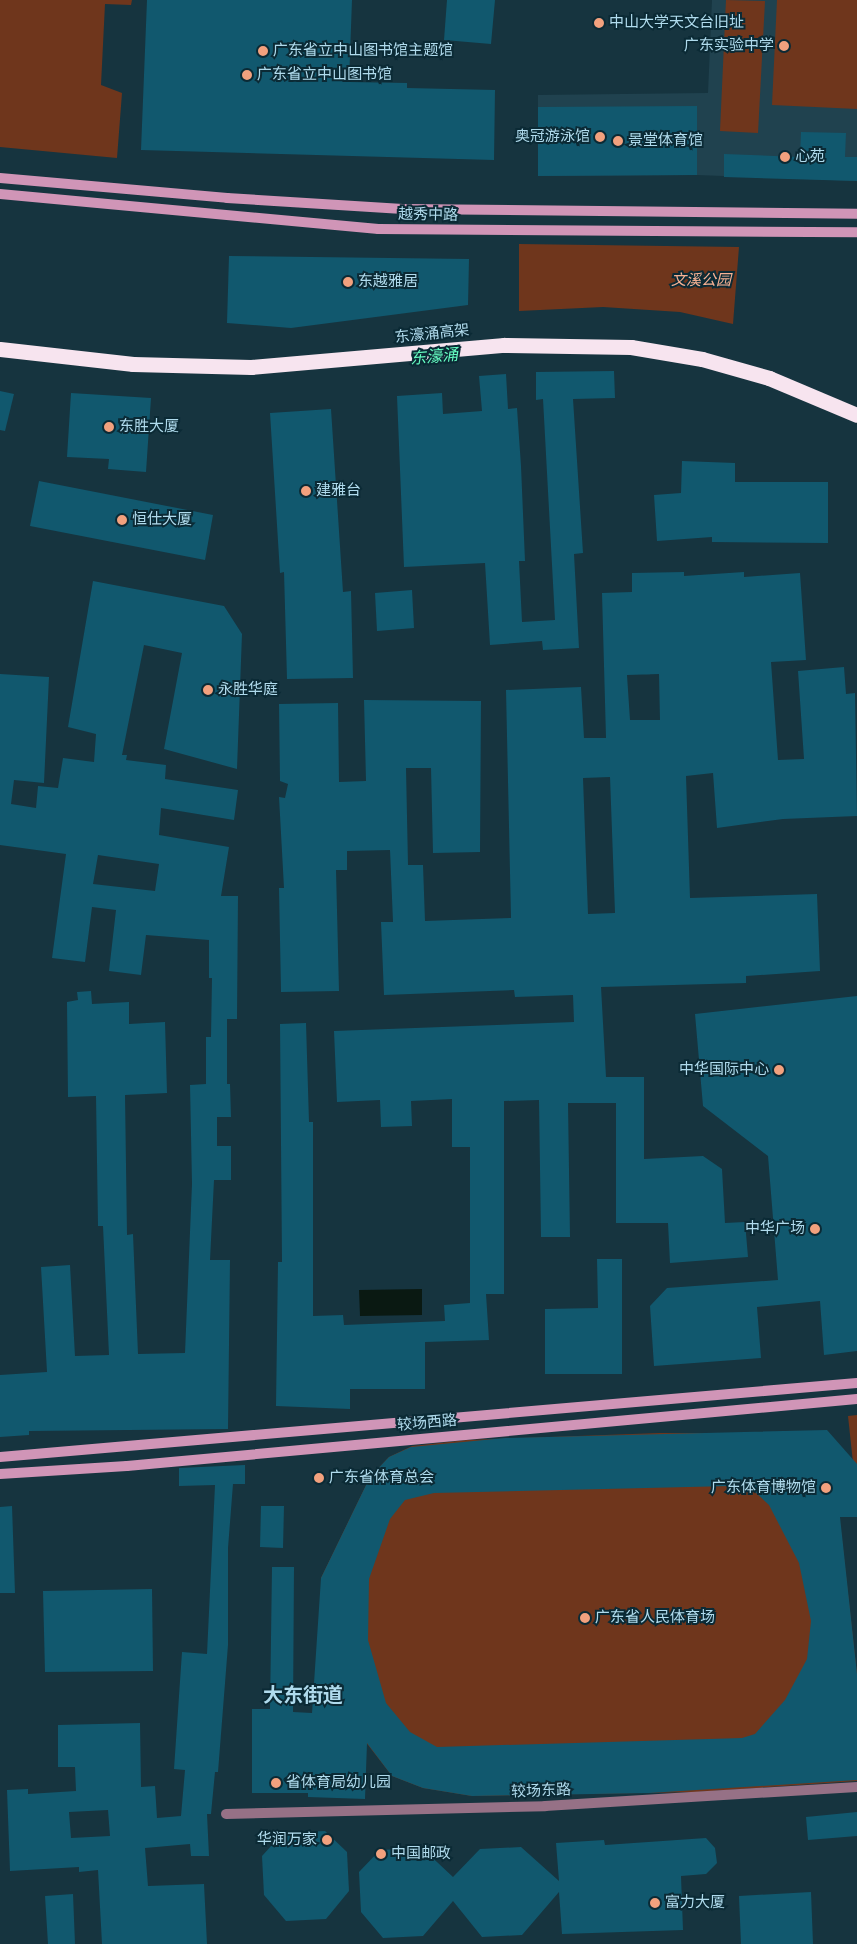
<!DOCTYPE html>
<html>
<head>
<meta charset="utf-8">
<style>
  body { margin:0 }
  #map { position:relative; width:857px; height:1944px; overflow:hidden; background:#16343f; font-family:"Roboto Serif","Noto Sans SC",serif }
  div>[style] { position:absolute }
  .built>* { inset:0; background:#20424f }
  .green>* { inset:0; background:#6f361c }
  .water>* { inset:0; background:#0a1912 }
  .building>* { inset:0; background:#11586e }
  .street>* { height:10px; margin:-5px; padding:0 5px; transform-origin:5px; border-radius:5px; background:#967186 }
  .secondary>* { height:10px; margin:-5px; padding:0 5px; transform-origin:5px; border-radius:5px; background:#d095b7 }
  .highway>* { height:15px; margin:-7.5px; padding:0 7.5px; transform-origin:7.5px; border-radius:7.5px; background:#f7e4ef }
  .dots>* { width:14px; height:14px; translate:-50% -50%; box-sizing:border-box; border:2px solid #0b2a35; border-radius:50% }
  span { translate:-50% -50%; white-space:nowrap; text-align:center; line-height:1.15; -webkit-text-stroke:4px #0b2a35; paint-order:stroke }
  .poi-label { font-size:15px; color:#b0dbed }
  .left { translate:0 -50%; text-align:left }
  .right { translate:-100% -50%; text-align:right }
  .street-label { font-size:15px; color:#b0dbed }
  .park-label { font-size:15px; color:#f8b294; font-style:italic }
  .water-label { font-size:16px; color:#66fcc1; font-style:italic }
  .district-label { font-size:20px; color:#b0dbed; font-weight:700 }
</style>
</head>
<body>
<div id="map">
  <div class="built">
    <div style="clip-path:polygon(712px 0,857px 0,857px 181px,697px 175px,538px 176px,538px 95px,708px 93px)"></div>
  </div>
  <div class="green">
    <div style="clip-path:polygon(0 0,132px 0,131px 5px,105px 4px,101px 85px,122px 93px,117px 158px,0 147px)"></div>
    <div style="clip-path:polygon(726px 0,765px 1px,758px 133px,720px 131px)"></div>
    <div style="clip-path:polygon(777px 0,857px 0,857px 109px,772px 105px)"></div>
    <div style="clip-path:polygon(519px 244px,739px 247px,733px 324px,680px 312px,603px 307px,519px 311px)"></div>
    <div style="clip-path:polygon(857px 1415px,857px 1500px,848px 1416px)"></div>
    <div style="clip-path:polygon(660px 1433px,830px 1433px,857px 1674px,857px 1781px,697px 1792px,472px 1796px,423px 1788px,392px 1776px,358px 1732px,321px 1578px,370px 1477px,389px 1457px,412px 1446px,467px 1440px)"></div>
  </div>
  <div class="water">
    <div style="clip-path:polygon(422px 1289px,422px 1315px,360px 1316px,359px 1290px)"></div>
  </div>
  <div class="building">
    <div style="clip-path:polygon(147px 0,352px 0,349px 82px,407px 83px,407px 88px,495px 90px,494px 160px,141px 150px)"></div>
    <div style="clip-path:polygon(447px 0,495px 0,491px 44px,444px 40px)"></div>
    <div style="clip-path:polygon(697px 106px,697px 175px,538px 176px,538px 107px)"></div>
    <div style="clip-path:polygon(801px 132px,846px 133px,845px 157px,857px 157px,857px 181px,724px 177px,724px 154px,800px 157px)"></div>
    <div style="clip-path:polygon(229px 256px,469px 259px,468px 305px,291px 328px,227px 323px)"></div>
    <div style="clip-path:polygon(614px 371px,615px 398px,573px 399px,583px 553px,574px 554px,579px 648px,543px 650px,542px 641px,490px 645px,485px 563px,404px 567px,397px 396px,442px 393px,443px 414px,482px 411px,479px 376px,506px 374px,508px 409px,517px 408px,521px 466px,525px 561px,519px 561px,522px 622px,555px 620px,543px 399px,536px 400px,536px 372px)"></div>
    <div style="clip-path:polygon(0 391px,14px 394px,5px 431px,0 430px)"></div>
    <div style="clip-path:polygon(71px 393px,151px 398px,146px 472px,108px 469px,109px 459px,67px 457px)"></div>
    <div style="clip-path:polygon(331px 409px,343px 592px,351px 591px,353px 678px,287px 679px,284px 572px,280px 573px,270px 413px)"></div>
    <div style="clip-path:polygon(682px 461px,735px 463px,735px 482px,828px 482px,828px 543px,712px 542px,712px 537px,657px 541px,654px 495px,681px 493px)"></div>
    <div style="clip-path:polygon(39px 481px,213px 515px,205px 560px,30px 526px)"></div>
    <div style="clip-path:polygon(evenodd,684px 572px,684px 576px,744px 572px,744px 577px,800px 573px,806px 660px,771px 662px,778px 760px,804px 759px,798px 671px,844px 667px,846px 694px,855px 693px,857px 816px,783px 819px,717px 828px,713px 773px,686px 776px,690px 898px,817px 894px,820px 971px,746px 976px,746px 983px,601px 987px,606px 1077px,644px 1077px,644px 1159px,703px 1156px,722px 1169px,725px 1223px,745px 1222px,748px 1257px,670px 1263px,668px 1223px,616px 1223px,616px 1103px,568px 1103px,570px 1237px,541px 1237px,539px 1100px,504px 1101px,504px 1294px,486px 1294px,489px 1340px,425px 1342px,425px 1389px,350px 1389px,350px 1409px,276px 1406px,278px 1262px,282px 1262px,280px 1024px,306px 1023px,309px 1122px,313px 1122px,313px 1316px,343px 1315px,344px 1325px,445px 1321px,444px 1305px,470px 1303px,470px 1147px,452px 1147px,452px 1099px,411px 1101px,412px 1126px,381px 1127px,380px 1100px,337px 1102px,334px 1031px,574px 1022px,573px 995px,515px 997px,514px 990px,384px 995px,381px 922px,393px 922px,390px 850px,347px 851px,347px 870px,336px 870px,339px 991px,281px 992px,279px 888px,284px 888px,279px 797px,285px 798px,288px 784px,280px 781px,279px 704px,338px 703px,339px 782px,366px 781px,364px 700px,481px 701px,480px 852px,433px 853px,431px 768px,406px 768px,408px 865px,423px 865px,425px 921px,511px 918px,506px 690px,581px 687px,584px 738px,606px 738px,602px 593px,632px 592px,632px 573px,684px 572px,659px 674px,660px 720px,630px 720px,627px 675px,659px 674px,684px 572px,610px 777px,615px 913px,588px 914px,583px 778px,610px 777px)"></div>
    <div style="clip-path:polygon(evenodd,93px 581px,224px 606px,242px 634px,237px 769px,164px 749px,182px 653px,144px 645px,122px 755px,127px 755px,126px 760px,166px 765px,165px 779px,238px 790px,234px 820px,161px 808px,159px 835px,229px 847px,221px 896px,238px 896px,237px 1019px,227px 1019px,227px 1084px,230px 1084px,231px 1117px,217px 1117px,217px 1146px,231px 1146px,231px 1180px,214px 1180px,210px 1260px,230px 1260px,228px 1429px,29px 1431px,29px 1435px,0 1437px,0 1375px,47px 1372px,41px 1267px,70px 1265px,75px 1356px,109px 1355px,103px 1226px,98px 1226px,96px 1096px,68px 1097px,67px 1002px,78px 1000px,77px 992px,91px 991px,92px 1004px,129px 1002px,129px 1024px,165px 1022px,167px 1093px,125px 1095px,127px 1235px,133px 1234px,138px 1354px,185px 1353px,192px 1184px,190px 1085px,206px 1084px,206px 1037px,211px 1037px,212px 978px,209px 978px,209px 940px,146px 935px,141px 975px,109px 971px,116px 910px,92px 907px,85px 962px,52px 958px,66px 854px,0 845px,0 674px,49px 677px,44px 783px,14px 780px,11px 804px,36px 808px,38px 786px,58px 788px,63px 758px,94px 762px,96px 734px,68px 727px,93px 581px,98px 855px,159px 864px,155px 891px,93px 884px,98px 855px)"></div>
    <div style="clip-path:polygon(412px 590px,414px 628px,377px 631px,375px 593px)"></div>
    <div style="clip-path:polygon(857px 996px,857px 1351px,824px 1355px,820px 1301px,757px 1307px,761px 1358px,654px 1366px,650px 1306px,667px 1288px,778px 1280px,768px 1156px,703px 1106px,695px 1014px)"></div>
    <div style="clip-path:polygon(597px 1259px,622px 1259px,622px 1374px,545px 1374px,545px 1309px,598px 1308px)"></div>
    <div style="clip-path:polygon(evenodd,827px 1430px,857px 1464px,857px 1517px,840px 1517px,857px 1674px,857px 1780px,649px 1793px,472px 1796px,423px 1788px,392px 1776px,367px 1743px,365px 1799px,308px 1797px,308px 1793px,252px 1793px,252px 1709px,270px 1709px,272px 1567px,294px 1567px,293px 1712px,312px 1713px,321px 1578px,370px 1477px,389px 1457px,411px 1447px,505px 1438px,827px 1430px,731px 1486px,755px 1492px,769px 1505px,799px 1563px,811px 1621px,807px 1659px,785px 1700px,755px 1734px,742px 1738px,437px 1747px,410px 1732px,386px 1703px,368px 1640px,369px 1579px,390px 1519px,405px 1500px,434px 1493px,731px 1486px)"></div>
    <div style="clip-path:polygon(evenodd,245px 1465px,245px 1484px,233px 1484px,228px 1548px,228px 1645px,218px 1772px,215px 1772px,211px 1814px,207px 1814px,209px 1856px,191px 1856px,190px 1844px,145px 1848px,148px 1886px,204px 1884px,207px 1944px,102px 1944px,98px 1870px,79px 1872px,79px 1867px,10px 1871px,7px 1790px,28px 1789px,28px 1794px,76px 1791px,75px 1767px,58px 1767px,58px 1725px,140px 1723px,141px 1787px,155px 1786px,157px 1818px,181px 1816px,185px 1770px,174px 1769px,182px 1652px,207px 1654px,215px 1485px,179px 1486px,179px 1468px,245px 1465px,108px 1810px,110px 1836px,71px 1838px,69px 1812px,108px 1810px)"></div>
    <div style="clip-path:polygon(12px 1506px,15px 1593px,0 1593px,0 1507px)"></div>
    <div style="clip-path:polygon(261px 1506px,284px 1506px,283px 1548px,260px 1547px)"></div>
    <div style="clip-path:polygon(152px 1589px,153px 1671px,45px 1672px,43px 1591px)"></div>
    <div style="clip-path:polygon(857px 1812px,857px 1836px,808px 1840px,806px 1817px)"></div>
    <div style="clip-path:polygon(325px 1831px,347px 1852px,349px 1891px,326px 1919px,286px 1921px,264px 1895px,262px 1856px,283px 1833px)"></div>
    <div style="clip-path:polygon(706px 1838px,715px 1848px,717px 1863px,706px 1874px,681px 1876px,683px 1930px,562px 1934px,559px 1892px,522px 1935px,482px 1937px,453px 1901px,423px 1936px,383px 1938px,361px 1912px,359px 1872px,380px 1850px,422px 1848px,453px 1877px,480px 1849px,521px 1847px,559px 1881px,556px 1843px,604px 1840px,605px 1845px)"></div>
    <div style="clip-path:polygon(811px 1892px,813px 1944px,741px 1944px,739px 1896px)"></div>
    <div style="clip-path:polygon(73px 1894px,75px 1944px,48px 1944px,45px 1896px)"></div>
  </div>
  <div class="street">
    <div style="left:226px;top:1814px;width:319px;rotate:-1.4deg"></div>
    <div style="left:545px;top:1806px;width:313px;rotate:-3.5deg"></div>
  </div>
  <div class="secondary">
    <div style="left:0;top:178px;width:228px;rotate:5deg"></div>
    <div style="left:227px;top:198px;width:176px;rotate:3.6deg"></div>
    <div style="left:403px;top:209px;width:454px;rotate:0.6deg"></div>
    <div style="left:0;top:194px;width:380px;rotate:5.3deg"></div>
    <div style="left:378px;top:229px;width:479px;rotate:0.4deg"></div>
    <div style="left:0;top:1457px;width:860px;rotate:-4.94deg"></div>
    <div style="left:0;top:1474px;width:127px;rotate:-3.6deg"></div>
    <div style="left:127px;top:1466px;width:733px;rotate:-5.24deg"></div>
  </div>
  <div class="highway">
    <div style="left:0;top:349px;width:134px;rotate:6.4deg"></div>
    <div style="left:133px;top:364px;width:118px;rotate:1.5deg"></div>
    <div style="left:251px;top:367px;width:254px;rotate:-5deg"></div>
    <div style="left:504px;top:345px;width:127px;rotate:0.9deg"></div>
    <div style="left:631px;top:347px;width:72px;rotate:9.6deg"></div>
    <div style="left:702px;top:359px;width:70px;rotate:15.8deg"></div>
    <div style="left:769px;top:378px;width:95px;rotate:22.8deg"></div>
  </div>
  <div class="dots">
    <div style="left:599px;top:23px;background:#f2a17e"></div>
    <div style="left:784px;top:46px;background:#f2a17e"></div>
    <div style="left:263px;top:51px;background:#f2a17e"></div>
    <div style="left:247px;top:75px;background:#f2a17e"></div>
    <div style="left:600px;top:137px;background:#f2a17e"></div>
    <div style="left:618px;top:141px;background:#f2a17e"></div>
    <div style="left:785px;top:157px;background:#f2a17e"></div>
    <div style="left:348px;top:282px;background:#f2a17e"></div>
    <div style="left:109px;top:427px;background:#f2a17e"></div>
    <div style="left:306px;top:491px;background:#f2a17e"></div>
    <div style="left:122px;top:520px;background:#f2a17e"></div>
    <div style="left:208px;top:690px;background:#f2a17e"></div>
    <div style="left:779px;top:1070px;background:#f2a17e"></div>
    <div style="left:815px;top:1229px;background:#f2a17e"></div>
    <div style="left:319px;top:1478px;background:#f2a17e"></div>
    <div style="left:826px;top:1488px;background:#f2a17e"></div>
    <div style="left:585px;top:1618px;background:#f2a17e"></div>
    <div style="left:276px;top:1783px;background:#f2a17e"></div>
    <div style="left:327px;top:1840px;background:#f2a17e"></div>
    <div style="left:381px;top:1854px;background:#f2a17e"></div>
    <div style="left:655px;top:1903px;background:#f2a17e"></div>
  </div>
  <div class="poi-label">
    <span class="left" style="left:609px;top:23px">中山大学天文台旧址</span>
    <span class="right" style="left:774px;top:46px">广东实验中学</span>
    <span class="left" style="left:273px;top:51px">广东省立中山图书馆主题馆</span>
    <span class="left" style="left:257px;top:75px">广东省立中山图书馆</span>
    <span class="right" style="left:590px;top:137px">奥冠游泳馆</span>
    <span class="left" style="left:628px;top:141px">景堂体育馆</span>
    <span class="left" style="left:795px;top:157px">心苑</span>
    <span class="left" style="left:358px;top:282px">东越雅居</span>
    <span class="left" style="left:119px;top:427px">东胜大厦</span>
    <span class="left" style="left:316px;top:491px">建雅台</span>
    <span class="left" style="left:132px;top:520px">恒仕大厦</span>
    <span class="left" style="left:218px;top:690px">永胜华庭</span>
    <span class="right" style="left:769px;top:1070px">中华国际中心</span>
    <span class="right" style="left:805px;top:1229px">中华广场</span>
    <span class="left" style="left:329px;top:1478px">广东省体育总会</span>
    <span class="right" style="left:816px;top:1488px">广东体育博物馆</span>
    <span class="left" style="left:595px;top:1618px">广东省人民体育场</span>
    <span class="left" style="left:286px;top:1783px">省体育局幼儿园</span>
    <span class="right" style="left:317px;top:1840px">华润万家</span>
    <span class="left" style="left:391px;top:1854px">中国邮政</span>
    <span class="left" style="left:665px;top:1903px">富力大厦</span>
  </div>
  <div class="street-label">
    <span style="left:428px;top:215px;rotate:1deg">越秀中路</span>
    <span style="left:432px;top:334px;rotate:-6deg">东濠涌高架</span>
    <span style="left:427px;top:1423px;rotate:-5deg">较场西路</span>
    <span style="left:541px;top:1791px;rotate:-2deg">较场东路</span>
  </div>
  <div class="park-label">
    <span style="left:701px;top:281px">文溪公园</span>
  </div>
  <div class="water-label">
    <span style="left:434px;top:357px;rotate:-5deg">东濠涌</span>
  </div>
  <div class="district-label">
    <span style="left:303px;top:1695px">大东街道</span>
  </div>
</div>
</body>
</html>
